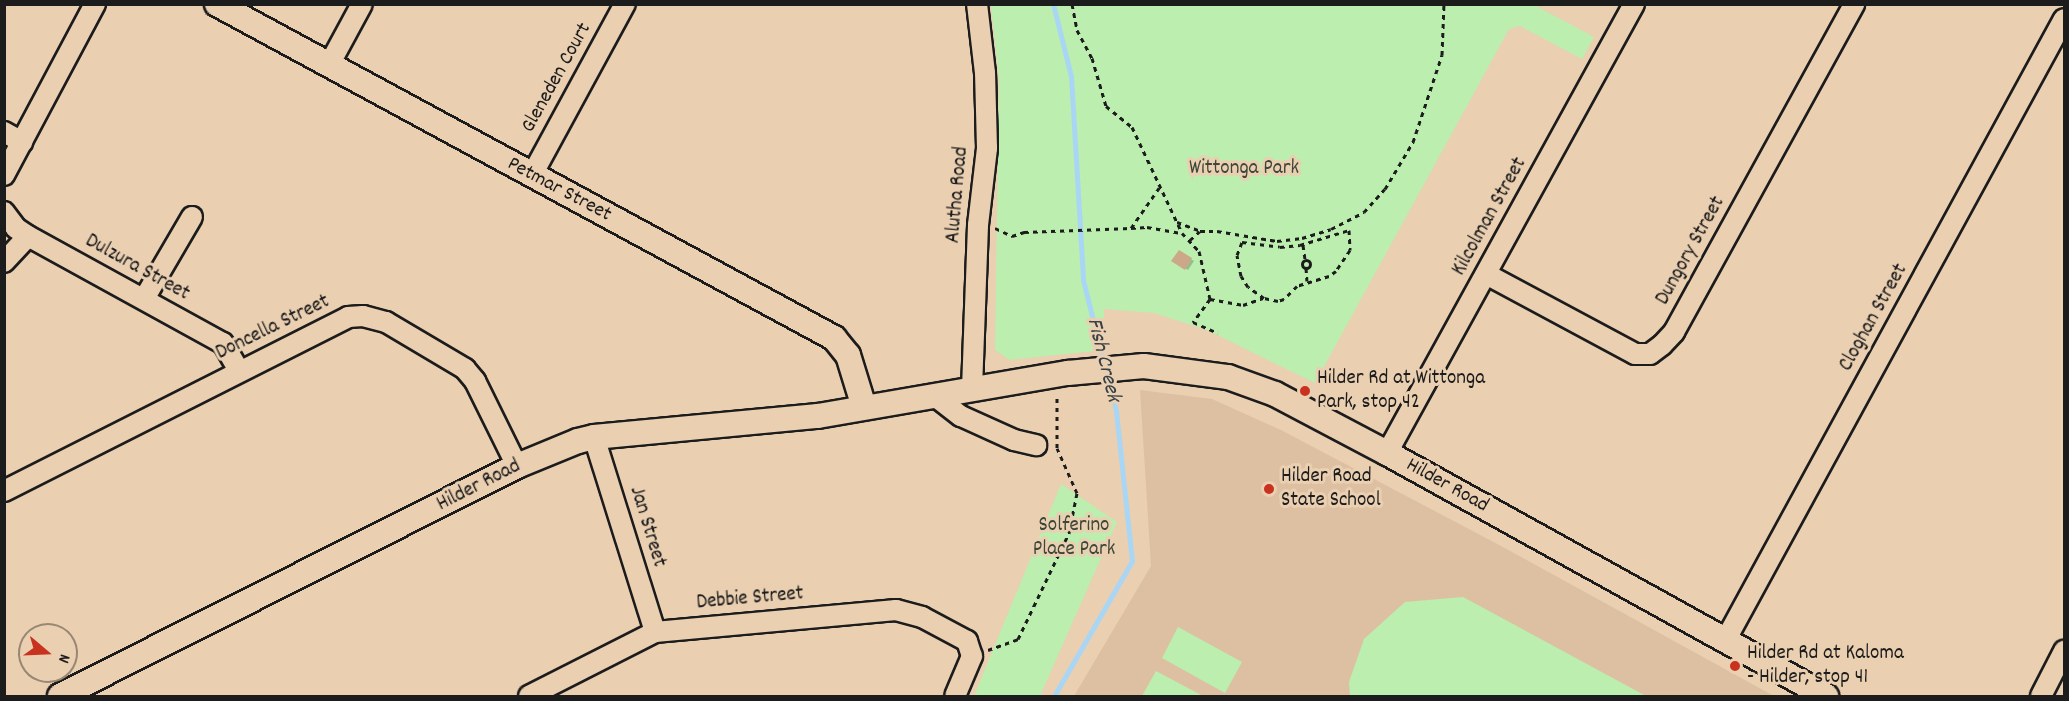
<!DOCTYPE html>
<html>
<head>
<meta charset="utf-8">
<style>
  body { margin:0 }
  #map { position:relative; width:2069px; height:701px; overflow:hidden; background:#eacfb1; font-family:Dekko,sans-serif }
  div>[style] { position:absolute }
  .built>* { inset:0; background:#ddc0a2 }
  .green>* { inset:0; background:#bbeeaf }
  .shadow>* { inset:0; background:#0003 }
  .stream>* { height:5px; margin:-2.5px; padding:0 2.5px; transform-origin:2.5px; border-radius:2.5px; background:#aad6f6 }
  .building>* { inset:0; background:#cca788 }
  .path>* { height:3px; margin-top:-1.5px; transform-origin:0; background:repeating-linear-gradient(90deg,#1c1c1c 0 4.5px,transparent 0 9px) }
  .path>.ring { margin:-1.5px; padding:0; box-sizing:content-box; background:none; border:3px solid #1c1c1c; border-radius:50% }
  .roads { filter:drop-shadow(2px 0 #1c1c1c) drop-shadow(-2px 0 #1c1c1c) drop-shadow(0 2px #1c1c1c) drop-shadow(0 -2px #1c1c1c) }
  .minor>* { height:20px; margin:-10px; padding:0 10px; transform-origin:10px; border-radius:10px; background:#eacfb1 }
  .tertiary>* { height:24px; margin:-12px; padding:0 12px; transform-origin:12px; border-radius:12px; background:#eacfb1 }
  .dots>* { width:16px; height:16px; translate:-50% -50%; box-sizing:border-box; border:3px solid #eacfb1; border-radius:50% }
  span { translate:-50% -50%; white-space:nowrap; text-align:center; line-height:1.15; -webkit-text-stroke:6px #eacfb1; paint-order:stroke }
  .street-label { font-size:21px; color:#1c1c1c }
  .park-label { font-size:21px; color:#3c4639 }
  .poi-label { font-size:21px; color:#1c1c1c }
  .left { translate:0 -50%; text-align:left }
  .water-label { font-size:22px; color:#384148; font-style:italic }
  .frame { position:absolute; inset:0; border:6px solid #1c1c1c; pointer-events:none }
  .north { position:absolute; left:18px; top:623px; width:60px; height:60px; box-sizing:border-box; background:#eacfb1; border:2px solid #988775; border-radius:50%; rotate:109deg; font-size:16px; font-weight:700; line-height:24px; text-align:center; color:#1c1c1c }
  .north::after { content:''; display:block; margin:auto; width:21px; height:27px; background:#c8321e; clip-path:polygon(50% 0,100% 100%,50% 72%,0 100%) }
</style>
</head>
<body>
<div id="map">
  <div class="built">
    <div style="clip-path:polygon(1140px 390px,1212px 399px,1281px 430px,1503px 547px,1774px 696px,1074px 696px,1151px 566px)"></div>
  </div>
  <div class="green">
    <div style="clip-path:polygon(991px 5px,1534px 5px,1594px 37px,1582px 59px,1520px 26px,1509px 29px,1315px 383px,1207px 330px,1154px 313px,1104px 309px,1104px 350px,1009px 360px,995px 350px,999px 80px)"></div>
    <div style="clip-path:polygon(1061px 484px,1117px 522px,1040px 696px,974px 696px)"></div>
    <div style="clip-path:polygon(1463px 597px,1646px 696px,1350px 696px,1349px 682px,1364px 639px,1405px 602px)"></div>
    <div style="clip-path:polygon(1178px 627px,1242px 662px,1225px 693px,1162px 658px)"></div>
    <div style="clip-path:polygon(1156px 671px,1203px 696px,1142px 696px)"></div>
  </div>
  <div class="shadow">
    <div style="clip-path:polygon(1179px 252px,1194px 261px,1188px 270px,1173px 261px)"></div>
  </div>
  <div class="stream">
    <div style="left:1053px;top:4px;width:74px;rotate:76deg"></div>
    <div style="left:1071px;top:76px;width:204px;rotate:86.6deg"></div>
    <div style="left:1083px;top:280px;width:87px;rotate:76deg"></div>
    <div style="left:1054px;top:696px;width:156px;rotate:-60deg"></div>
    <div style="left:1132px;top:561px;width:151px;rotate:-96.1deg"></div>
    <div style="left:1116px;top:411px;width:36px;rotate:-104deg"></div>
  </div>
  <div class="building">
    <div style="clip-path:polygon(1179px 250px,1192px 258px,1185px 270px,1171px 261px)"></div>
  </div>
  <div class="path">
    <div style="left:1072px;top:4px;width:26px;rotate:79deg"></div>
    <div style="left:1077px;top:30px;width:32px;rotate:62deg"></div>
    <div style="left:1092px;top:58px;width:50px;rotate:73.7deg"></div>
    <div style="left:1106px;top:106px;width:33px;rotate:39deg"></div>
    <div style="left:1132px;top:127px;width:117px;rotate:64.7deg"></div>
    <div style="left:1182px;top:233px;width:25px;rotate:47deg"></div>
    <div style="left:1199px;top:251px;width:49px;rotate:77.1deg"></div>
    <div style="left:1210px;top:299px;width:29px;rotate:126deg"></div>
    <div style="left:1193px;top:322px;width:27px;rotate:24deg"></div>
    <div style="left:1177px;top:222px;width:25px;rotate:21deg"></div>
    <div style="left:995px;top:228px;width:19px;rotate:25deg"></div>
    <div style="left:1012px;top:236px;width:13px;rotate:-18deg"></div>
    <div style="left:1024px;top:232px;width:107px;rotate:-2.1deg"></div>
    <div style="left:1131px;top:228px;width:49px;rotate:-55deg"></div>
    <div style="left:1131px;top:228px;width:16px;rotate:-4deg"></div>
    <div style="left:1147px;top:227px;width:36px;rotate:10deg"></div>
    <div style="left:1349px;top:230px;width:20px;rotate:87deg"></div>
    <div style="left:1350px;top:250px;width:25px;rotate:124deg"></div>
    <div style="left:1336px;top:271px;width:9px;rotate:144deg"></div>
    <div style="left:1329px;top:276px;width:34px;rotate:163deg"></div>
    <div style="left:1297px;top:286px;width:18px;rotate:135deg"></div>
    <div style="left:1284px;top:299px;width:6px;rotate:162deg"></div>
    <div style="left:1278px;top:301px;width:14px;rotate:-168deg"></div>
    <div style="left:1264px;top:298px;width:19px;rotate:-145deg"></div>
    <div style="left:1248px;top:287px;width:13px;rotate:-122deg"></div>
    <div style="left:1241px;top:276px;width:21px;rotate:-101deg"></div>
    <div style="left:1237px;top:255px;width:14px;rotate:-69deg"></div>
    <div style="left:1242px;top:242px;width:38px;rotate:7deg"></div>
    <div style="left:1280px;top:247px;width:20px;rotate:-6deg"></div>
    <div style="left:1300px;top:245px;width:51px;rotate:-17deg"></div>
    <div style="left:1190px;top:240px;width:13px;rotate:-42deg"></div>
    <div style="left:1200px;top:231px;width:17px"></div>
    <div style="left:1217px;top:231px;width:61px;rotate:9.5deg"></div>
    <div style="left:1277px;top:241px;width:25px;rotate:-7deg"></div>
    <div style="left:1302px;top:238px;width:30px;rotate:-17deg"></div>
    <div style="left:1331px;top:229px;width:37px;rotate:-27deg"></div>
    <div style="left:1364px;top:212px;width:31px;rotate:-48deg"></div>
    <div style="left:1385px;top:189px;width:55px;rotate:-59.2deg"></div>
    <div style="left:1413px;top:142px;width:92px;rotate:-71.6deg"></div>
    <div style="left:1442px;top:55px;width:51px;rotate:-87.8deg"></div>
    <div style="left:1303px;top:245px;width:15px;rotate:82deg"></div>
    <div class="ring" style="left:1302px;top:260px;width:5px;height:5px"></div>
    <div style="left:1306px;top:268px;width:13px;rotate:86deg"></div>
    <div style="left:1210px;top:299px;width:34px;rotate:10deg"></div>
    <div style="left:1243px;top:305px;width:21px;rotate:-19deg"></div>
    <div style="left:988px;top:650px;width:32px;rotate:-20deg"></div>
    <div style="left:1018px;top:639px;width:118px;rotate:-64.3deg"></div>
    <div style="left:1069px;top:533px;width:41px;rotate:-78.7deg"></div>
    <div style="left:1077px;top:493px;width:49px;rotate:-114deg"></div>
    <div style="left:1057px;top:448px;width:53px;rotate:-90deg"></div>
  </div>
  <div class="roads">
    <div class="minor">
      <div style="left:329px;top:65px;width:69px;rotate:-61.6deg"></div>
      <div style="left:4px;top:132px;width:21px;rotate:29deg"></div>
      <div style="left:4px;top:175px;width:194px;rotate:-62deg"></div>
      <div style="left:532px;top:175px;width:195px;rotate:-61.5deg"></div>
      <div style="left:4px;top:212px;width:20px;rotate:53deg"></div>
      <div style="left:16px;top:228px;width:14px;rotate:34deg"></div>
      <div style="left:28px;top:236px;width:222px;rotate:28.8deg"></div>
      <div style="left:223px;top:343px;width:32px;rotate:60deg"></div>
      <div style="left:4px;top:262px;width:35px;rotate:-47deg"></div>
      <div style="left:1486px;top:274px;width:169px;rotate:28.2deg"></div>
      <div style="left:1635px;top:354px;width:15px"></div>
      <div style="left:1650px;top:354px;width:15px;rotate:-37deg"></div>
      <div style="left:1662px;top:345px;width:18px;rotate:-47deg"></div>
      <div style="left:1674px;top:332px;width:374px;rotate:-61.2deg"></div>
      <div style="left:144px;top:299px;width:95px;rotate:-59.7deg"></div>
      <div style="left:972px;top:389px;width:164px;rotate:-87.9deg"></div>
      <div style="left:978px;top:225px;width:78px;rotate:-83.3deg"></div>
      <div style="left:987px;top:148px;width:75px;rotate:-91.5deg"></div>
      <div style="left:985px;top:73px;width:69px;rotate:-96.6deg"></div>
      <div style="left:935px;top:396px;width:33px;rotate:38deg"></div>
      <div style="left:961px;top:416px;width:58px;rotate:24.4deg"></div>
      <div style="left:1014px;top:440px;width:23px;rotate:13deg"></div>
      <div style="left:594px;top:437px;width:204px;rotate:72.6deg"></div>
      <div style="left:1387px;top:453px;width:512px;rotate:-61.18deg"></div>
      <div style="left:4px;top:491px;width:386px;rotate:-26.8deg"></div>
      <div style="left:348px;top:317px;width:15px;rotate:-4deg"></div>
      <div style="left:363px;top:316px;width:24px;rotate:15deg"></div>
      <div style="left:386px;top:322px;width:92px;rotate:30.7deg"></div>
      <div style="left:465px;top:369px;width:16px;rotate:50deg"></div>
      <div style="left:475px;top:381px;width:95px;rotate:63.7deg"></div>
      <div style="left:1725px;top:641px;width:708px;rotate:-61.41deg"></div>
      <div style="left:529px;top:696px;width:141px;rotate:-26.9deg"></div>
      <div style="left:655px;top:632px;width:242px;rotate:-5.2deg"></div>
      <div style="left:896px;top:610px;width:27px;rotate:15deg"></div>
      <div style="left:922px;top:617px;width:51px;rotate:28.1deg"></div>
      <div style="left:967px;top:641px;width:16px;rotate:72deg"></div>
      <div style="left:972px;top:656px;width:43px;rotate:113deg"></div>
      <div style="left:2041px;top:696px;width:51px;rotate:-62.9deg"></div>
    </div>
    <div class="tertiary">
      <div style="left:217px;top:4px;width:702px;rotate:28.43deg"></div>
      <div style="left:834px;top:338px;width:22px;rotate:51deg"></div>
      <div style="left:848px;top:355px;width:54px;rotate:72.9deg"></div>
      <div style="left:60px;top:696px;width:512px;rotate:-26.72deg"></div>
      <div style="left:517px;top:466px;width:66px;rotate:-22.3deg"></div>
      <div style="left:578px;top:441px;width:16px;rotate:-14deg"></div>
      <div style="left:594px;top:437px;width:225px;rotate:-5.4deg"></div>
      <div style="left:818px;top:416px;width:254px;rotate:-9.8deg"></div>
      <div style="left:1068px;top:373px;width:76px;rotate:-5.3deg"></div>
      <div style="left:1144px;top:366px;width:85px;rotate:7.5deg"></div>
      <div style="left:1228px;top:377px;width:50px;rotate:19.9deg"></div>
      <div style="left:1275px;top:394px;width:127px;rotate:27.8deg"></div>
      <div style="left:1387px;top:453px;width:502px;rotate:28.97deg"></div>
    </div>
  </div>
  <div class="dots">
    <div style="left:1305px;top:391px;background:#c8321e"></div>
    <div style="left:1269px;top:489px;background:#c8321e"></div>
    <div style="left:1735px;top:666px;background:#c8321e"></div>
  </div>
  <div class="street-label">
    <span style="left:557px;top:78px;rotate:-61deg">Gleneden Court</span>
    <span style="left:559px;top:190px;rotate:28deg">Petmar Street</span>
    <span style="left:958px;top:195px;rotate:-85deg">Alutha Road</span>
    <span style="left:1490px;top:217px;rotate:-61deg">Kilcolman Street</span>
    <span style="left:1691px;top:251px;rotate:-61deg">Dungory Street</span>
    <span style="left:137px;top:268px;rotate:29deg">Dulzura Street</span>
    <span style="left:1874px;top:318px;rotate:-61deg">Cloghan Street</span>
    <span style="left:273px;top:328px;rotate:-26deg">Doncella Street</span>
    <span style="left:479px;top:486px;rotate:-27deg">Hilder Road</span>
    <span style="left:1447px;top:486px;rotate:29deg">Hilder Road</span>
    <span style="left:647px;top:527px;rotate:73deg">Jan Street</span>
    <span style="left:750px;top:599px;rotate:-5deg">Debbie Street</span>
  </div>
  <div class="park-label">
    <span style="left:1244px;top:169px">Wittonga Park</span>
    <span style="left:1074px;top:538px">Solferino<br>Place Park</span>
  </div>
  <div class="poi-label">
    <span class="left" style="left:1317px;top:391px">Hilder Rd at Wittonga<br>Park, stop 42</span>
    <span class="left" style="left:1281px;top:489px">Hilder Road<br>State School</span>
    <span class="left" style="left:1747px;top:666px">Hilder Rd at Kaloma<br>- Hilder, stop 41</span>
  </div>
  <div class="water-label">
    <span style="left:1103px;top:360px;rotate:76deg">Fish Creek</span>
  </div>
  <div class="frame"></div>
  <div class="north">N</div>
</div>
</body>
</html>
